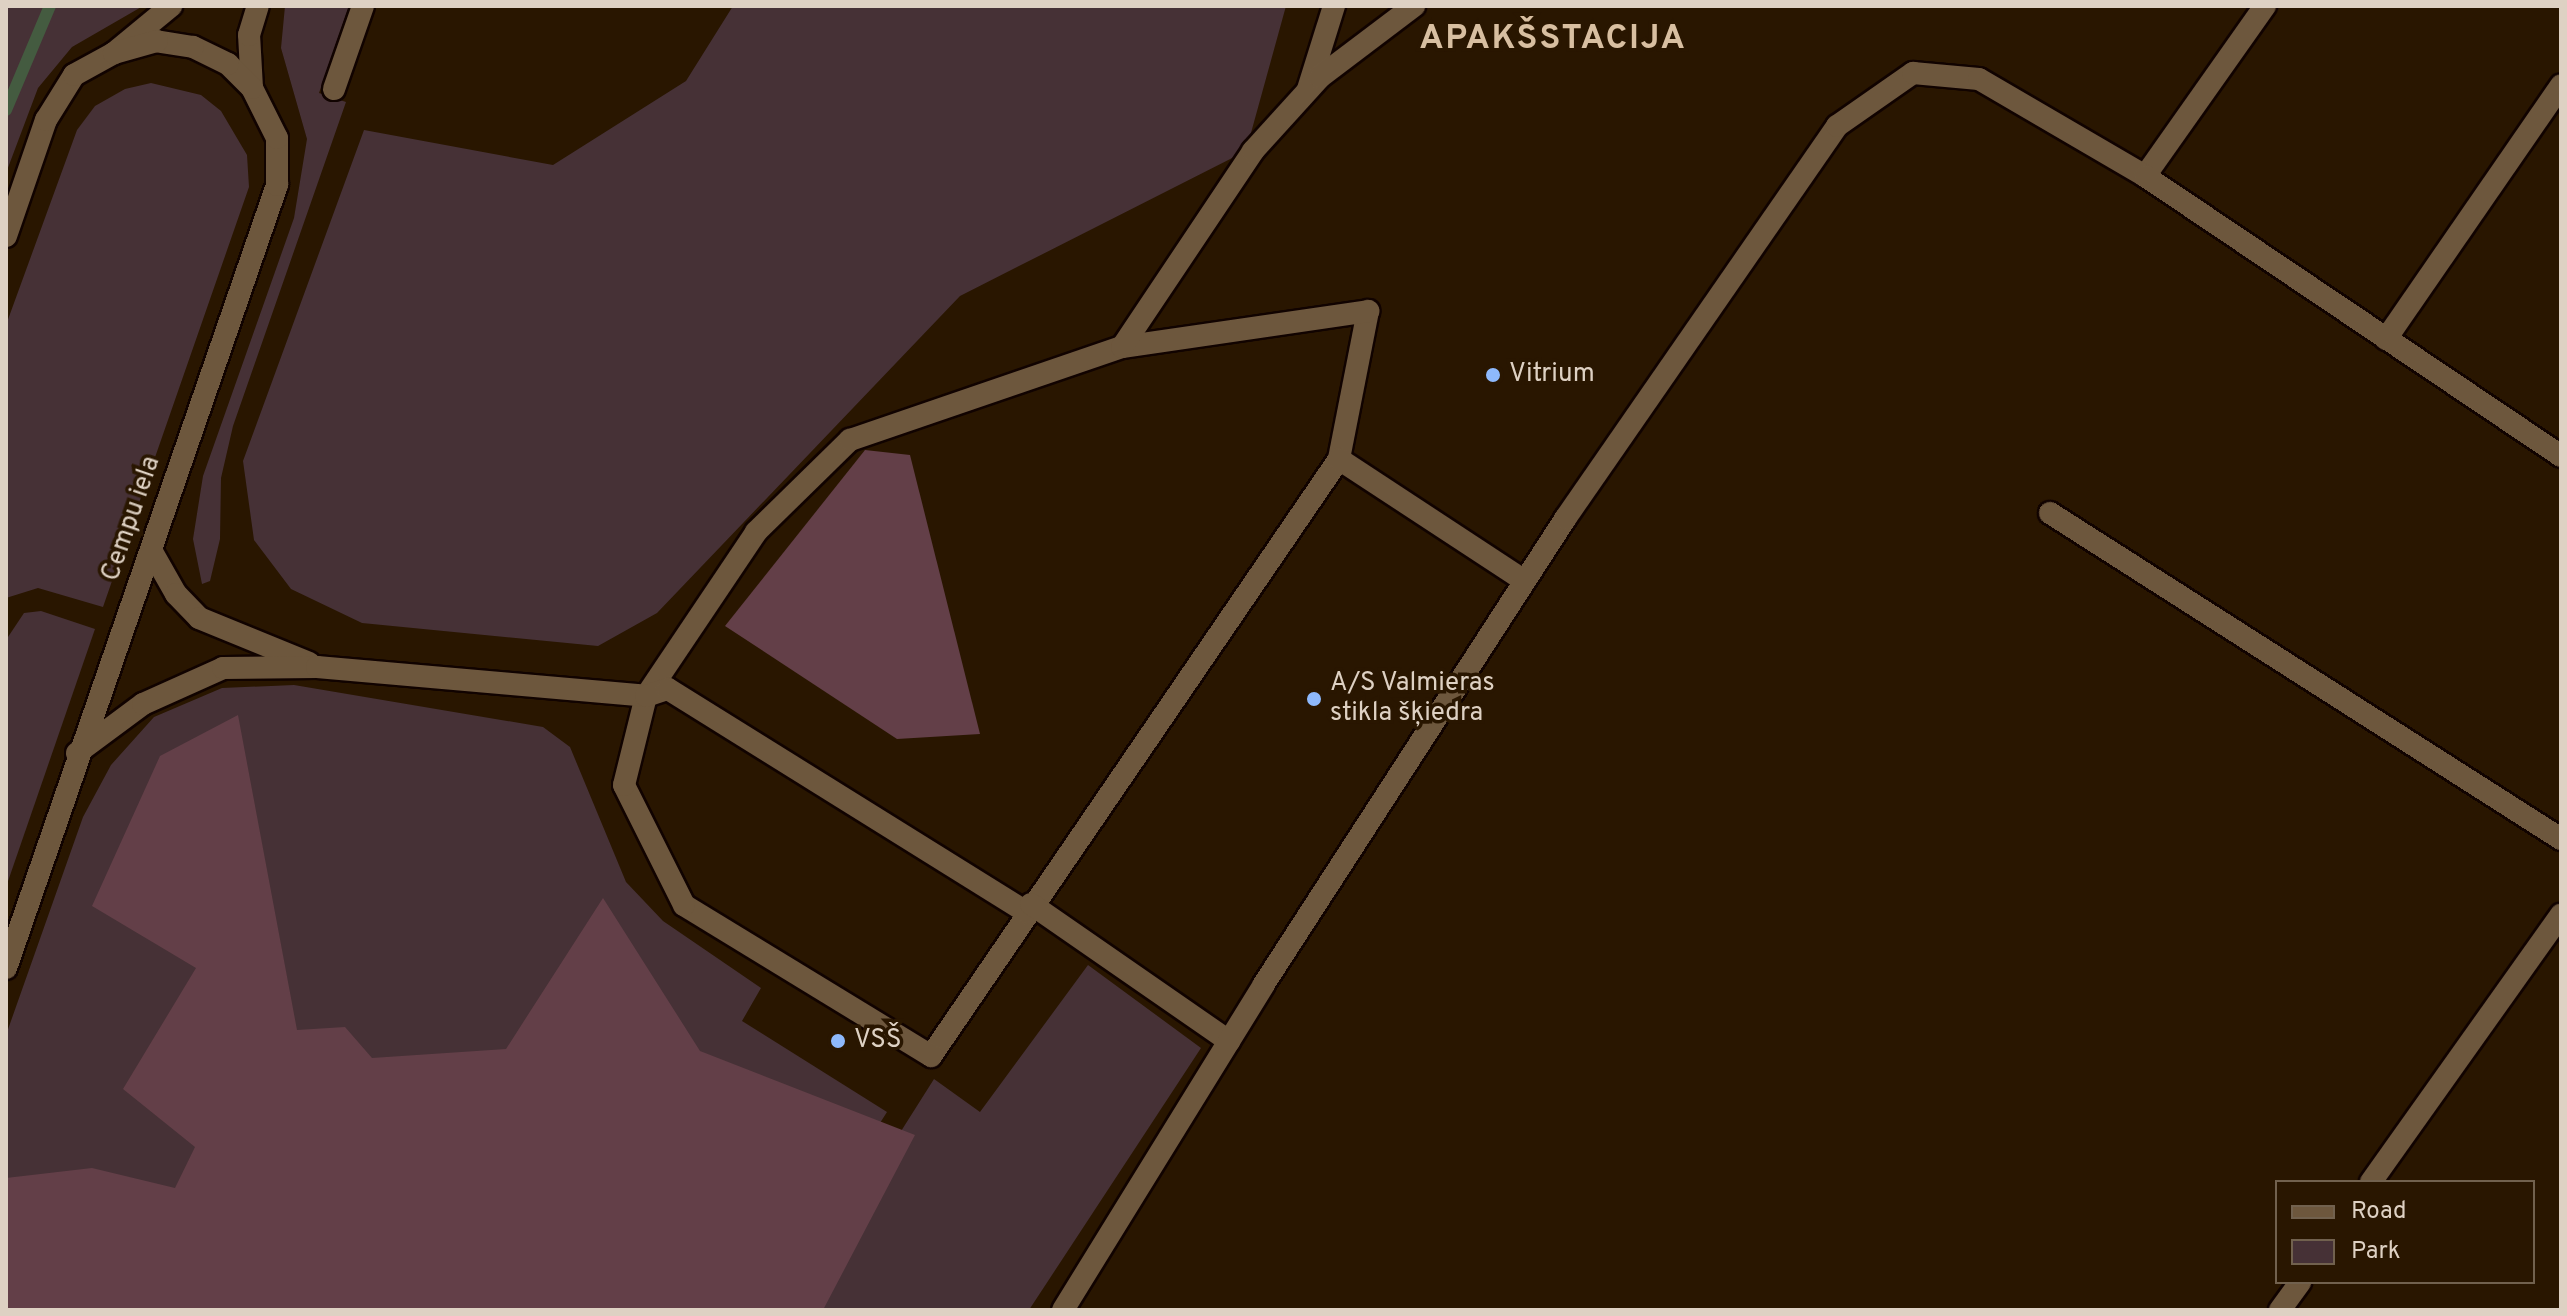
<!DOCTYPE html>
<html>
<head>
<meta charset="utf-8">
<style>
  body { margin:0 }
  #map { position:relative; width:2567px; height:1316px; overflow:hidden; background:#291600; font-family:Overpass,sans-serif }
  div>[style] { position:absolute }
  .green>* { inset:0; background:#463136 }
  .forest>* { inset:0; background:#633f48 }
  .stream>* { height:12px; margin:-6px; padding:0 6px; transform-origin:6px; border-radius:6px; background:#445b40 }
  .roads { filter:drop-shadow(2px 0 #110300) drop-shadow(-2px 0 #110300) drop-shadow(0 2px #110300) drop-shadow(0 -2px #110300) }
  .service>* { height:22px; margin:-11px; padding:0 11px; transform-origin:11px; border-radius:11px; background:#6d573d }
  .minor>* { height:22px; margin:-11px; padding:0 11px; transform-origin:11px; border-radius:11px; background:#6d573d }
  .secondary>* { height:22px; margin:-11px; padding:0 11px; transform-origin:11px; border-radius:11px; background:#6d573d }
  .dots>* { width:22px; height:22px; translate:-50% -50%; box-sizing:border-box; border:4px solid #291600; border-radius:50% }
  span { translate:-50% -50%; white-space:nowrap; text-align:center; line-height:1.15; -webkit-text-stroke:7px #291600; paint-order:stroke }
  .poi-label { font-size:26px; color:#ded1c3 }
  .left { translate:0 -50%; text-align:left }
  .street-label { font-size:26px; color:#ded1c3 }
  .district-label { font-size:34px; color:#d8bfa1; font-weight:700; letter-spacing:2px }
  .frame { position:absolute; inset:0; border:8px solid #ded1c3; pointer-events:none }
  .legend { position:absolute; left:2275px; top:1180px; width:260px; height:104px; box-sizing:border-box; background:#291600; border:2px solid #71614e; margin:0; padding:10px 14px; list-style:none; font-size:24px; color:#ded1c3 }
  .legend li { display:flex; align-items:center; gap:16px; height:40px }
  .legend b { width:40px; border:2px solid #71614e }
</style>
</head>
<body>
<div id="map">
  <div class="green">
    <div style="clip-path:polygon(6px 6px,143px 6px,72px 47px,38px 88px,6px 173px)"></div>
    <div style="clip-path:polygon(285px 6px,349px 6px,319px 93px,346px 102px,233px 426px,221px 478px,220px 539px,210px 581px,202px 584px,193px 539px,203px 476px,294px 218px,307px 139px,281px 48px)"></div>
    <div style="clip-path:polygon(733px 6px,1286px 6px,1246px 151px,960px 296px,657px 613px,598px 646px,362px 623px,291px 589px,254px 540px,243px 461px,364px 130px,553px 165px,686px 81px)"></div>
    <div style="clip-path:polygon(151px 83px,201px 95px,221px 111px,247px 155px,249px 187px,103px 607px,38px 588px,6px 598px,6px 325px,77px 130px,95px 106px,125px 89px)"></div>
    <div style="clip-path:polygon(41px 611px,95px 629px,6px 887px,6px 640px,24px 613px)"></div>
    <div style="clip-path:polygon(294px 685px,543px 727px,570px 747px,626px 882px,663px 921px,761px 988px,742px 1021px,887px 1112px,813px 1228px,6px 1310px,6px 1035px,83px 817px,111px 765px,154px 717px,222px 688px)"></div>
    <div style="clip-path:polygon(1088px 965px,1201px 1048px,1029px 1310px,788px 1310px,934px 1079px,980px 1112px)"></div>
  </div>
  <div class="forest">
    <div style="clip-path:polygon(865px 450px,910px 455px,980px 734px,897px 739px,725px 626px)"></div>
    <div style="clip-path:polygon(238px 715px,297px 1030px,345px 1027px,372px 1058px,506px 1049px,603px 898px,700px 1051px,915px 1135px,823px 1310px,6px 1310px,6px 1178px,92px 1168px,175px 1188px,195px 1147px,123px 1089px,196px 968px,92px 906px,160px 756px)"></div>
  </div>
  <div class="stream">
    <div style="left:6px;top:110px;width:113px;rotate:-67.1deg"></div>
  </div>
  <div class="roads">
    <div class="service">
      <div style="left:1308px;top:89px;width:87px;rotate:-72.6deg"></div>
      <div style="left:2145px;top:176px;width:208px;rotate:-54.8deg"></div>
      <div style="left:1368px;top:311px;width:151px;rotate:101.1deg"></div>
      <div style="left:1339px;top:459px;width:723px;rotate:124.35deg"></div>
      <div style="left:931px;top:1056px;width:289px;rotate:-148.6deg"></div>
      <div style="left:684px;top:905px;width:134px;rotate:-116.6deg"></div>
      <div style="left:624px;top:785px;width:92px;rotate:-76.1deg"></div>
      <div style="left:646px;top:696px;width:197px;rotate:-56.1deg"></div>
      <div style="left:756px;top:532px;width:132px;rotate:-44.4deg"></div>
      <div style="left:850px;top:440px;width:287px;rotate:-18.9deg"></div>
      <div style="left:1122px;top:347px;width:249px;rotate:-8.3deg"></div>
      <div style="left:2386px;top:339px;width:308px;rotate:-55.4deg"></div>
      <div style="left:1122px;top:347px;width:236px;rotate:-56.2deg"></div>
      <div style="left:1253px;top:151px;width:100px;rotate:-47.8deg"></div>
      <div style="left:1320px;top:77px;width:118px;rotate:-37.1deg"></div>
      <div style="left:1339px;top:459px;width:222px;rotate:33.3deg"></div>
      <div style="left:2050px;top:513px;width:606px;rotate:32.54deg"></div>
      <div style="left:151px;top:550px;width:51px;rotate:60.4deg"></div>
      <div style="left:176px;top:594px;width:33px;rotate:46deg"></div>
      <div style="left:199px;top:618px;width:119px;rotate:22.2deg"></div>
      <div style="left:77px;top:753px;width:82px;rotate:-36.6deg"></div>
      <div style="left:143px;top:704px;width:88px;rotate:-24.2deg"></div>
      <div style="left:223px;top:668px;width:94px;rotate:-0.6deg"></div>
      <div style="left:317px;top:667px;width:330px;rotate:5deg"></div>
      <div style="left:646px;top:696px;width:23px;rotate:-18deg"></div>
      <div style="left:668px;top:689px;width:422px;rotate:31.9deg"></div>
      <div style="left:1031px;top:904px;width:241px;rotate:34.7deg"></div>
      <div style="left:2371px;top:1182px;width:328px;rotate:-54.6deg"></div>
      <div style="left:1063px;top:1310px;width:383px;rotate:-58.3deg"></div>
      <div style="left:1264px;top:984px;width:554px;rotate:-57.08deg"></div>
      <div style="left:1565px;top:519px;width:478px;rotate:-55.3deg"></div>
      <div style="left:1837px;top:126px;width:93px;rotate:-34.9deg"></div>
      <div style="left:1913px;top:73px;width:66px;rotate:5.2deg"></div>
      <div style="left:1979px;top:79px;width:192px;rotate:30.3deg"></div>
      <div style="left:2145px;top:176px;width:501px;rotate:33.94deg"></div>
      <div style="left:2280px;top:1310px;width:34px;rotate:-54deg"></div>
    </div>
    <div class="minor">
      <div style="left:334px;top:89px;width:88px;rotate:-70.7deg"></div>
    </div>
    <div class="secondary">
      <div style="left:252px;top:88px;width:53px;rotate:-93.2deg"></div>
      <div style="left:249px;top:35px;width:30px;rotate:-73deg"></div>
      <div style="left:6px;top:236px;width:123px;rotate:-71deg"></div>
      <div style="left:46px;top:120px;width:53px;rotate:-58.1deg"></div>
      <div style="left:74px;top:75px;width:46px;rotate:-28.8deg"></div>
      <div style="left:114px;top:53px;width:74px;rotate:-39.5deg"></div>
      <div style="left:6px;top:968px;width:829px;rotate:-70.91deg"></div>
      <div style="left:277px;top:185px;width:47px;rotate:-90deg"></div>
      <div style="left:277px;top:138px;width:56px;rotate:-116.6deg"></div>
      <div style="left:252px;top:88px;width:34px;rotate:-135deg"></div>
      <div style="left:228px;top:64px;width:39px;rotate:-154deg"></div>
      <div style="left:193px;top:47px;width:36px;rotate:-171deg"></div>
      <div style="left:157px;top:41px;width:45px;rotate:164.4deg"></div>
    </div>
  </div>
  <div class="dots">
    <div style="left:1493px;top:375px;background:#8eb9fc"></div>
    <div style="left:1314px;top:699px;background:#8eb9fc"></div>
    <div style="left:838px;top:1041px;background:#8eb9fc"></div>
  </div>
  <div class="poi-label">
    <span class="left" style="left:1509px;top:375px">Vitrium</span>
    <span class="left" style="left:1330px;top:699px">A/S Valmieras<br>stikla šķiedra</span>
    <span class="left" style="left:854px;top:1041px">VSŠ</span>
  </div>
  <div class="street-label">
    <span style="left:132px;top:519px;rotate:-71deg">Cempu iela</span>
  </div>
  <div class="district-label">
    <span style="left:1553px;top:40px">APAKŠSTACIJA</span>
  </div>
  <div class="frame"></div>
  <ul class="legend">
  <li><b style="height:10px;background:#6d573d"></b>Road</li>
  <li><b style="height:22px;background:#463136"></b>Park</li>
  </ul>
</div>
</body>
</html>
